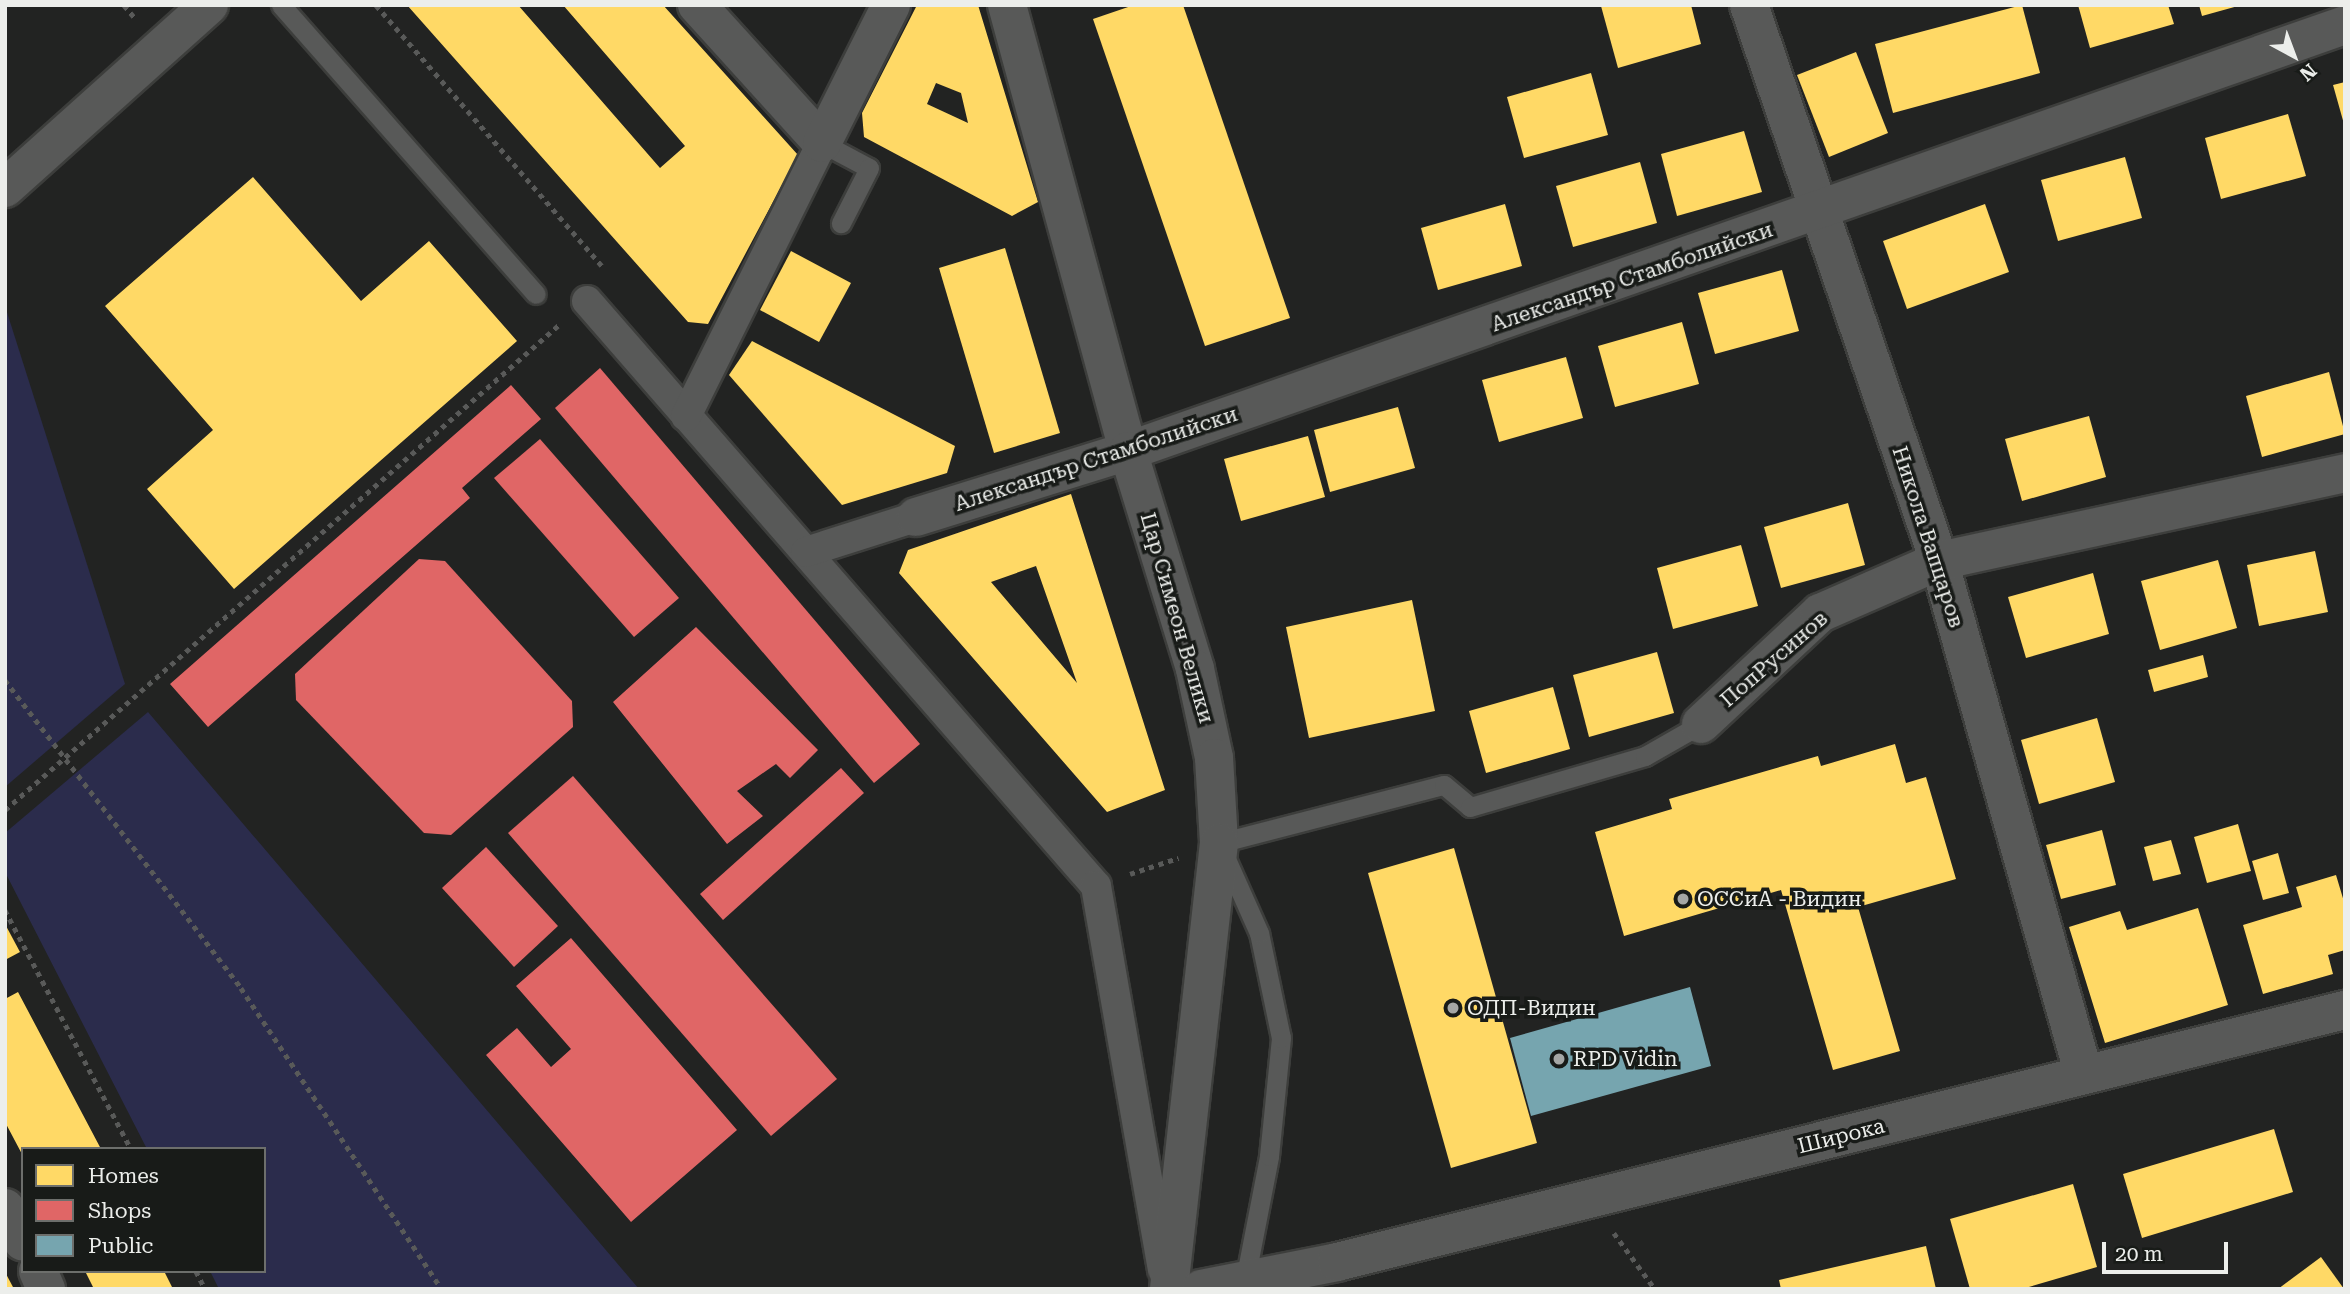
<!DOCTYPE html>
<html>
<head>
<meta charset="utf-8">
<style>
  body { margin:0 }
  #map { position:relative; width:2350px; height:1294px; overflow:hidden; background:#222322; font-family:"Roboto Serif",serif }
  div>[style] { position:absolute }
  .green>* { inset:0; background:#2b2c4c }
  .homes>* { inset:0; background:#ffd966 }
  .shops>* { inset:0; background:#e06666 }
  .public>* { inset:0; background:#76a5af }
  .path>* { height:4.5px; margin-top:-2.25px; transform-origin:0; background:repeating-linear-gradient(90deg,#595a59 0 5px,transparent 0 10px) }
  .roads { filter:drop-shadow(2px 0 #3d3e3c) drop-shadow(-2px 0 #3d3e3c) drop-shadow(0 2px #3d3e3c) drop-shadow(0 -2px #3d3e3c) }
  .service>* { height:19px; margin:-9.5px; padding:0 9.5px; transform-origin:9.5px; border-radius:9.5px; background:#585958 }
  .pedestrian>* { height:30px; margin:-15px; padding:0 15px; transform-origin:15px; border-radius:15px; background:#585958 }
  .minor>* { height:38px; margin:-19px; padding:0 19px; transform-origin:19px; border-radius:19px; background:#585958 }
  .tertiary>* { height:38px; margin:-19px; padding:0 19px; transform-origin:19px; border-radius:19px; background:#585958 }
  .secondary>* { height:38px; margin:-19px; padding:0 19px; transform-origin:19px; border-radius:19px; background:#585958 }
  .dots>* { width:19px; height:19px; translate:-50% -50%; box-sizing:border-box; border:4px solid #181b18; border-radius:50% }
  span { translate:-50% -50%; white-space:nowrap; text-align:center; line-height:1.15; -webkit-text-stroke:7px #181b18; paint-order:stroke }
  .street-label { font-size:21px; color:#eceeeb }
  .poi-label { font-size:21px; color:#eceeeb }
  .left { translate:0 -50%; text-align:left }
  .frame { position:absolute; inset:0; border:7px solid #eceeeb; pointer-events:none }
  .legend { position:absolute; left:21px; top:1147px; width:245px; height:126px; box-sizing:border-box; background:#181b18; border:2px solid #6d6f6c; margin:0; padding:9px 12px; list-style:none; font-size:21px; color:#eceeeb }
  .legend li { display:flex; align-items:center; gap:14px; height:35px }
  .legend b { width:35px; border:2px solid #6d6f6c }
  .north { position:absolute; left:2259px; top:21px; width:70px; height:70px; -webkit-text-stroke:5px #181b18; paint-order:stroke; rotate:139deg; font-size:19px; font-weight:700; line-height:28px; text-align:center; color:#eceeeb }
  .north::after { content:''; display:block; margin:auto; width:24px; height:32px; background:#eceeeb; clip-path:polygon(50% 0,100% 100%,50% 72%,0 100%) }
  .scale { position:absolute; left:2102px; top:1242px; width:126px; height:32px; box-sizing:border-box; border:4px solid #eceeeb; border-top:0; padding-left:9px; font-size:21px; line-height:24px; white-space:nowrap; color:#eceeeb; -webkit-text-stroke:5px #181b18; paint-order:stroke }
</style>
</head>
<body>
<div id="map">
  <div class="green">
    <div style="clip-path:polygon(5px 306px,125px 684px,5px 787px)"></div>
    <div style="clip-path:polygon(148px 712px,639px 1289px,219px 1289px,210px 1271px,264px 1271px,264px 1149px,147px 1149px,5px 872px,5px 833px)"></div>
  </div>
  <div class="homes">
    <div style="clip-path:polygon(407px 5px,518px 5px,660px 168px,685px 146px,563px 5px,663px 5px,798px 155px,708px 324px,688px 322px)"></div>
    <div style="clip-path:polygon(evenodd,917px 5px,978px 5px,1038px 202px,1012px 216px,864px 137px,862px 113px,917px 5px,936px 83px,961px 93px,968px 123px,927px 104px,936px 83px)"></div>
    <div style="clip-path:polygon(1134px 5px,1183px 5px,1290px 318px,1205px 346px,1093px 19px)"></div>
    <div style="clip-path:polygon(1691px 5px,1701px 44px,1618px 68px,1601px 6px)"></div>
    <div style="clip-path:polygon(2022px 5px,2040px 73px,1893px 113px,1875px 44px)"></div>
    <div style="clip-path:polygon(2078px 5px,2168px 5px,2174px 24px,2090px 48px)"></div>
    <div style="clip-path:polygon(2199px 5px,2238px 5px,2238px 6px,2202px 16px)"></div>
    <div style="clip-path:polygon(1856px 52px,1888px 133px,1829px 157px,1797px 75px)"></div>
    <div style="clip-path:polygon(1591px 73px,1608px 135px,1524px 158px,1507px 97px)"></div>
    <div style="clip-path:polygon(2345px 82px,2345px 124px,2344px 124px,2333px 85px)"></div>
    <div style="clip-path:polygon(2288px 114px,2306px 176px,2221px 199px,2205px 138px)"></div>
    <div style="clip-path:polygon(1744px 131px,1762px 192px,1677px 216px,1661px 154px)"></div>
    <div style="clip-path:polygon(2125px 157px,2142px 218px,2058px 241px,2041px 180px)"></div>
    <div style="clip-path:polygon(1640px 162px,1657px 223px,1573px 247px,1556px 186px)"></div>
    <div style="clip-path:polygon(253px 177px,361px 301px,429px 241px,517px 341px,234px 589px,147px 489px,213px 430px,105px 306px)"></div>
    <div style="clip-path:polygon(1505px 204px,1522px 266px,1438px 290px,1421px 228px)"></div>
    <div style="clip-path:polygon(1985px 204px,2009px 272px,1907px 309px,1883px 241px)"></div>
    <div style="clip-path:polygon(1005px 248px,1060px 433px,994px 453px,939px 268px)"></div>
    <div style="clip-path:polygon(791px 251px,851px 283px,819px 342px,760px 310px)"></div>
    <div style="clip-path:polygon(1782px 270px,1799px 331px,1715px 354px,1698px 293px)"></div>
    <div style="clip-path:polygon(1682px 322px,1699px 384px,1615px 407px,1598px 346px)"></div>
    <div style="clip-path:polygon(752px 341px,955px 446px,947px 473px,842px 505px,729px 375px)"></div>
    <div style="clip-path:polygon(1566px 357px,1583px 418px,1499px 442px,1482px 380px)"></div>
    <div style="clip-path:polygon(2329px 372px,2345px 434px,2262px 457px,2246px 396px)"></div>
    <div style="clip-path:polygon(1398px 407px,1415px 468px,1330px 492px,1314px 430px)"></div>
    <div style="clip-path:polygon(2089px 416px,2106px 477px,2022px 501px,2005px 439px)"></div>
    <div style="clip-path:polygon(1308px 436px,1325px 497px,1241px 521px,1224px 459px)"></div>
    <div style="clip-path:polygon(evenodd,1071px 494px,1165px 790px,1107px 812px,899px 573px,908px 550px,1071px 494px,1036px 566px,1077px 683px,991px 582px,1036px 566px)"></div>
    <div style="clip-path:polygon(1848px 503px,1865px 565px,1781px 588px,1764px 527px)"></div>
    <div style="clip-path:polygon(1741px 545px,1758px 606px,1673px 629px,1657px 568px)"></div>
    <div style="clip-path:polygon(2315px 551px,2328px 612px,2259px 626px,2247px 565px)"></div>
    <div style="clip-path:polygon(2218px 560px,2237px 628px,2160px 650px,2141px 581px)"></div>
    <div style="clip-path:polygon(2093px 573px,2109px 634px,2026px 658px,2008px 597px)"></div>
    <div style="clip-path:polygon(1412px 600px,1435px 711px,1309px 738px,1286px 627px)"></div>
    <div style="clip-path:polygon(1657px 652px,1674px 713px,1589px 737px,1573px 675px)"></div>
    <div style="clip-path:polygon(2203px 655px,2208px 677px,2154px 692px,2148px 670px)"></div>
    <div style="clip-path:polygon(1553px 687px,1570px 749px,1486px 773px,1469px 711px)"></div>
    <div style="clip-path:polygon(2097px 718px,2115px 782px,2039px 804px,2021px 740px)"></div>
    <div style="clip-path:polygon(1895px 744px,1906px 783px,1926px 777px,1956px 879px,1858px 907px,1900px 1051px,1833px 1070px,1781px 890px,1624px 936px,1595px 832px,1672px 809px,1669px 799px,1818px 756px,1821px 766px)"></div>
    <div style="clip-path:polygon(2238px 824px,2251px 871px,2207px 883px,2194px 837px)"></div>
    <div style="clip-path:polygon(2102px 830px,2116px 885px,2061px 899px,2046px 845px)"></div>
    <div style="clip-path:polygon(2171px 840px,2181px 874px,2153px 881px,2144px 847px)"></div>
    <div style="clip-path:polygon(1454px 848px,1537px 1143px,1451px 1168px,1368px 873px)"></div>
    <div style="clip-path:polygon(2278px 853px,2289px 893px,2263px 900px,2252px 861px)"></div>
    <div style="clip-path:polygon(2336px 875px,2345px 905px,2345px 950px,2328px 955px,2333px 974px,2263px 994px,2243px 925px,2302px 907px,2296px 887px)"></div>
    <div style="clip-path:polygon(2198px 908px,2228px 1005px,2105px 1043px,2069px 927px,2120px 911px,2127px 930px)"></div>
    <div style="clip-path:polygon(5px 924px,20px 952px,5px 960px)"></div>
    <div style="clip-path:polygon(18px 992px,101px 1149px,23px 1149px,23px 1156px,5px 1122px,5px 999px)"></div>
    <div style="clip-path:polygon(2274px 1129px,2293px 1192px,2142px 1238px,2123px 1174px)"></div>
    <div style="clip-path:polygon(2073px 1184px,2097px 1267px,2022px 1289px,1970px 1289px,1950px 1219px)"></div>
    <div style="clip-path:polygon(1926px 1246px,1936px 1289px,1781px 1289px,1779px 1280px)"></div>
    <div style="clip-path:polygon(2321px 1257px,2344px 1289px,2278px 1289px)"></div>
    <div style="clip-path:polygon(85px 1271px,164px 1271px,173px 1289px,94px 1289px)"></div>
    <div style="clip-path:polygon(5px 1272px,14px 1289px,5px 1289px)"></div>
  </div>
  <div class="shops">
    <div style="clip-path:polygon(600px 368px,920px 744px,874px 783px,555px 408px)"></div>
    <div style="clip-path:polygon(511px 385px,541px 419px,462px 488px,470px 498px,208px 727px,170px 684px)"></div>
    <div style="clip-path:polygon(540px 439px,679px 598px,634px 637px,494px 478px)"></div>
    <div style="clip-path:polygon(419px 559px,445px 561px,572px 701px,573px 727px,451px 835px,424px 833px,296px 700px,295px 674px)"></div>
    <div style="clip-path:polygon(696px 627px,818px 750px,790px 778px,776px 764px,737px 791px,763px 816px,727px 844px,613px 702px)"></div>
    <div style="clip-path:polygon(841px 768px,864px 793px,723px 920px,700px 894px)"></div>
    <div style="clip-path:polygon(573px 776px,837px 1079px,771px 1136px,508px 833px)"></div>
    <div style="clip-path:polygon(486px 847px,558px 926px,514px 967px,442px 888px)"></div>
    <div style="clip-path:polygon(571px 938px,737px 1130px,631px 1222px,486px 1055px,517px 1028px,551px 1067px,571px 1049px,516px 986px)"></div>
  </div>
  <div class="public">
    <div style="clip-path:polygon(1690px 987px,1711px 1066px,1531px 1116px,1510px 1038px)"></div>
  </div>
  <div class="path">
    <div style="left:124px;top:5px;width:17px;rotate:50deg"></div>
    <div style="left:376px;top:5px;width:345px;rotate:49.1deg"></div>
    <div style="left:5px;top:680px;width:388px;rotate:52.5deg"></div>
    <div style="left:241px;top:988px;width:362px;rotate:56.3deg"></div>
    <div style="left:5px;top:810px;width:738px;rotate:-41.21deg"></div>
    <div style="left:1130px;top:874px;width:51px;rotate:-18.4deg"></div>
    <div style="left:5px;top:910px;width:270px;rotate:62.2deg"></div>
    <div style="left:1614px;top:1233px;width:69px;rotate:53.8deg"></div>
    <div style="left:196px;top:1271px;width:20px;rotate:63deg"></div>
  </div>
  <div class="roads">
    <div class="service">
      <div style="left:281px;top:5px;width:385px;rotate:48.6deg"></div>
      <div style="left:822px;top:143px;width:53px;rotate:28deg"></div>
      <div style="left:869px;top:168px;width:62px;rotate:117deg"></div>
      <div style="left:1245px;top:1280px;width:126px;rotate:-79deg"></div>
      <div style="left:1269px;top:1156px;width:119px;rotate:-84.2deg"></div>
      <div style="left:1281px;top:1038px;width:107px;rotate:-101.8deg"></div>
      <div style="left:1259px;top:933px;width:98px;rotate:-114deg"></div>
      <div style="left:1219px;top:843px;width:232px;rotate:-14.5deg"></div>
      <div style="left:1444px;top:785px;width:34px;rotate:40deg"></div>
      <div style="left:1470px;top:807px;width:182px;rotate:-16.2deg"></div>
      <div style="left:1645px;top:756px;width:64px;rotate:-29.7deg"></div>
    </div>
    <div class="pedestrian">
      <div style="left:587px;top:301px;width:775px;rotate:48.97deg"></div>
      <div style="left:1096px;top:886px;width:390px;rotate:80.1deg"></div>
      <div style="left:686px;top:416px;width:305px;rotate:-63.5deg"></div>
      <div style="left:806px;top:552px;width:115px;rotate:-17.7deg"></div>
    </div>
    <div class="minor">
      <div style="left:697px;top:5px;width:186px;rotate:47.8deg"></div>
      <div style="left:822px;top:143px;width:154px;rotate:-63.4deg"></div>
      <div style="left:1749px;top:5px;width:588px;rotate:71.13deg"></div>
      <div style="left:1939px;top:561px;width:534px;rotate:74.25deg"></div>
      <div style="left:5px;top:188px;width:274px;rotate:-41.9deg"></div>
      <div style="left:916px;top:517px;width:222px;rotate:-17.3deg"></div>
      <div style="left:1128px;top:451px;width:1289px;rotate:-19.29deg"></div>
      <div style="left:1701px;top:724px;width:163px;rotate:-43deg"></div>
      <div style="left:1820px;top:613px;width:130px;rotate:-23.6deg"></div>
      <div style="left:1939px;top:561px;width:415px;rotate:-12.2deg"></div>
      <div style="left:5px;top:1208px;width:38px;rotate:62deg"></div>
      <div style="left:38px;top:1271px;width:20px;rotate:66deg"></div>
    </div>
    <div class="tertiary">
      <div style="left:1007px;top:5px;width:462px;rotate:74.8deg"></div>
      <div style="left:1128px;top:451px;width:228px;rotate:72.9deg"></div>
      <div style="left:1195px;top:669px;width:91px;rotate:77.9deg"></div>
      <div style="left:1214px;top:758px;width:85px;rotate:86.6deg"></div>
      <div style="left:1219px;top:843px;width:449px;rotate:96.4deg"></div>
    </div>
    <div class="secondary">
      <div style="left:1201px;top:1289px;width:139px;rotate:-11.2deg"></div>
      <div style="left:1337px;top:1262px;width:1039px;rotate:-14.04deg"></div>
    </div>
  </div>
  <div class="dots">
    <div style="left:1683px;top:899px;background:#a5a7a5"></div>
    <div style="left:1453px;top:1008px;background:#a5a7a5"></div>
    <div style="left:1559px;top:1059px;background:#a5a7a5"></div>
  </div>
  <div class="street-label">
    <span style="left:1632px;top:277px;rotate:-19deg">Александър Стамболийски</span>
    <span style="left:1096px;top:459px;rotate:-18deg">Александър Стамболийски</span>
    <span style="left:1928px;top:537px;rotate:72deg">Никола Вапцаров</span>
    <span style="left:1177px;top:618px;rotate:74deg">Цар Симеон Велики</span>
    <span style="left:1774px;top:659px;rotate:-41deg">ПопРусинов</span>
    <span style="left:1841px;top:1136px;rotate:-14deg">Широка</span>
  </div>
  <div class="poi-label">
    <span class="left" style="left:1697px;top:899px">ОССиА - Видин</span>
    <span class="left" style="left:1467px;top:1008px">ОДП-Видин</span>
    <span class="left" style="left:1573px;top:1059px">RPD Vidin</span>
  </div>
  <div class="frame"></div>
  <ul class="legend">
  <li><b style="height:19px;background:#ffd966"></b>Homes</li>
  <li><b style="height:19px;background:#e06666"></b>Shops</li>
  <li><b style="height:19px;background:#76a5af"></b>Public</li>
  </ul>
  <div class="north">N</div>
  <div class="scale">20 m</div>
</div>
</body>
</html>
